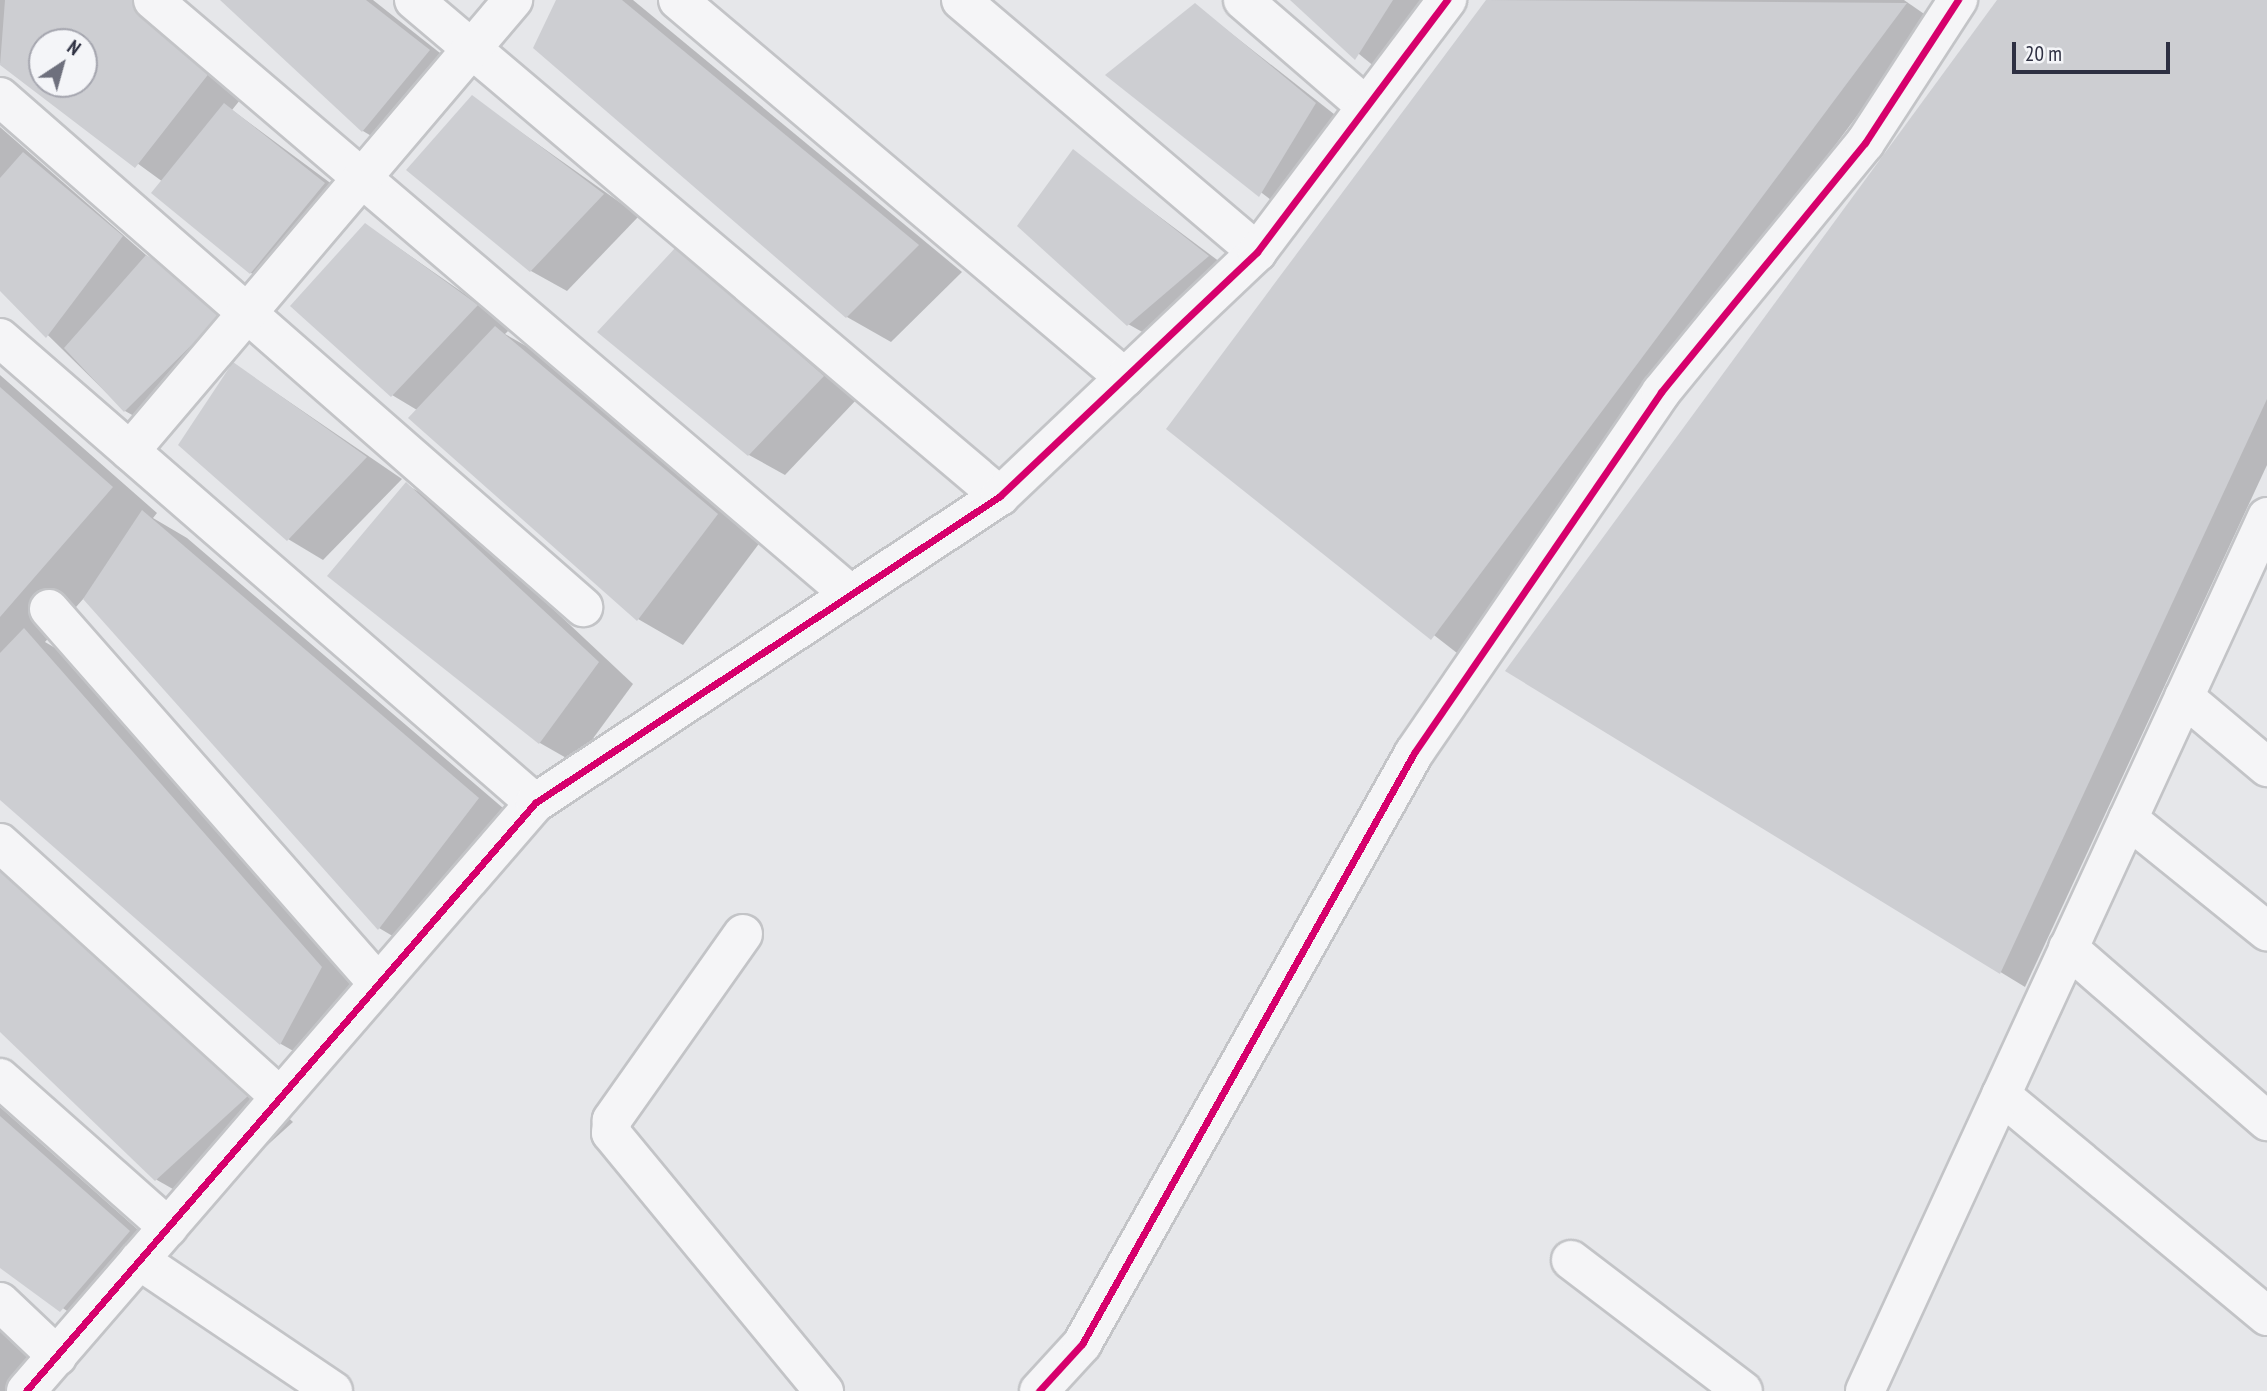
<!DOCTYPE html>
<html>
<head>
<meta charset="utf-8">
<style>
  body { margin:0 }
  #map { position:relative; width:2267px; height:1391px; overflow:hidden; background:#e6e7ea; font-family:"PT Sans Narrow",sans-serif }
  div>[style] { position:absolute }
  .shadow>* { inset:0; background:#0003 }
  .building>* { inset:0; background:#cdced2 }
  .roads { filter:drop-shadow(2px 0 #c3c4c7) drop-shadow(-2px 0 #c3c4c7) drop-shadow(0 2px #c3c4c7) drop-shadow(0 -2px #c3c4c7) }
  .street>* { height:38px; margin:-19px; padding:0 19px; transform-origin:19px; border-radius:19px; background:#f5f5f7 }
  .cycleway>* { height:7px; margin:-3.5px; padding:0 3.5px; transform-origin:3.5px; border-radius:3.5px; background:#d6006c }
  span { translate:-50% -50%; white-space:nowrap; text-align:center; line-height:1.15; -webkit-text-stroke:7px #f4f5f8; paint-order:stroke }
  .north { position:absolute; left:28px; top:28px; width:70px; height:70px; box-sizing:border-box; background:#f4f5f8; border:2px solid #a5a6af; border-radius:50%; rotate:36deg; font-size:19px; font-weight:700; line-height:28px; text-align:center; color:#2e3042 }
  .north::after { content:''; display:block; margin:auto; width:24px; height:32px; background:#6e707d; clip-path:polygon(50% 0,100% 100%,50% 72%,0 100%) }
  .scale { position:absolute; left:2012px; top:42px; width:158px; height:32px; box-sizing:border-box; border:4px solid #2e3042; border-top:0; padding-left:9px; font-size:21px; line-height:24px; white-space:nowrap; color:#2e3042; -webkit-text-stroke:5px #f4f5f8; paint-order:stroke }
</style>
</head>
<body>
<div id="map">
  <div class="shadow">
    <div style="clip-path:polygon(evenodd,0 0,140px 0,256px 80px,232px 110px,360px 205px,286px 293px,251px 273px,163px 182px,0 63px,0 0,42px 42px,84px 42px,84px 84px,42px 84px,42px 42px)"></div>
    <div style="clip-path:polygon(223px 0,373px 0,464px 72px,398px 152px,363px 131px)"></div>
    <div style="clip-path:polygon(558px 0,633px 0,962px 272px,891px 342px,847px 317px)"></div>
    <div style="clip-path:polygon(1293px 0,1426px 0,1381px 72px)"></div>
    <div style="clip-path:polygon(1489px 0,1904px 0,1930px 18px,1457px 653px,1169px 429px)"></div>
    <div style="clip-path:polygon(1999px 0,2267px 0,2267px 465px,2025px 987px,1507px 671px)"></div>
    <div style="clip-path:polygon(1195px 5px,1339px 118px,1284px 210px,1108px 75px)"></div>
    <div style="clip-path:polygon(473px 98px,639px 216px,567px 291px,531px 271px,409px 170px)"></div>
    <div style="clip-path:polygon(0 127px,154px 262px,268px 324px,161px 431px,125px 411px,0 288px)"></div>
    <div style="clip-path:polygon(1073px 152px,1232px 271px,1153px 338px,1128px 324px)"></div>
    <div style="clip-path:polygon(366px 225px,512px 327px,505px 334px,540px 354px,761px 541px,683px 645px,638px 619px,417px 410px,392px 395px)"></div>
    <div style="clip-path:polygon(677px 249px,712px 269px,858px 398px,785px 475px,749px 455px,599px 332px)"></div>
    <div style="clip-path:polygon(234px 364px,402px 479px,323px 560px,288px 539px)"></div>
    <div style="clip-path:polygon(0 375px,157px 513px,153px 518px,187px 538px,523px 825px,423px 954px,379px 928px,84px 598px,45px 642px,69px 656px,366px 994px,325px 1069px,281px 1044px,0 797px)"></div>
    <div style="clip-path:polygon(407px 485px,442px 505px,633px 684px,575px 763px,540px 743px,329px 576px)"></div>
    <div style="clip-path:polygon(0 858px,293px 1122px,201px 1205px,157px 1180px,0 1029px)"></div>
    <div style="clip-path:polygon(0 1107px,164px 1253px,97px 1331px,0 1266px)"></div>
    <div style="clip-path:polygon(0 1331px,49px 1378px,40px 1391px,0 1391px)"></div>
  </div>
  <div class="building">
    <div style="clip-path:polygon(evenodd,5px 0,137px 0,221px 58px,135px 168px,0 65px,5px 0,42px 42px,84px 42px,84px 84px,42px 84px,42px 42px)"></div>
    <div style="clip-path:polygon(220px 0,366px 0,430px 50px,362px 132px)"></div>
    <div style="clip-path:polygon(556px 0,622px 0,919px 245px,846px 318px,533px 48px)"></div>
    <div style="clip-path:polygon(1290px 0,1393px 0,1355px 60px)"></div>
    <div style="clip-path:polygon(1486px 0,1907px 3px,1431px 640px,1166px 429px)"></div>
    <div style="clip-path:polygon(1997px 0,2267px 0,2267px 399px,2000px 974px,1505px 671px)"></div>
    <div style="clip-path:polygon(1195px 3px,1316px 103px,1259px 197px,1105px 75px)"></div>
    <div style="clip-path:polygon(472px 95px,604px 194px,530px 272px,406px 170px)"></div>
    <div style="clip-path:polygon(224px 103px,325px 183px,250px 274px,151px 193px)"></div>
    <div style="clip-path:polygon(1073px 149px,1209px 256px,1127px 326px,1017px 226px)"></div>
    <div style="clip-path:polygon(23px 152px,123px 236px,46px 338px,0 291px,0 178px)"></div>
    <div style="clip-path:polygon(365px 223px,478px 305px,391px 397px,290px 306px)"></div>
    <div style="clip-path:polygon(676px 247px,824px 376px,748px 456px,597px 332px)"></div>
    <div style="clip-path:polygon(146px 255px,234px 303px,124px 412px,64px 348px)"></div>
    <div style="clip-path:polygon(495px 326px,718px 514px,637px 621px,408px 418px)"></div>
    <div style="clip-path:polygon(233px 362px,367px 457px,287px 541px,178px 445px)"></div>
    <div style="clip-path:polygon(0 387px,113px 487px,0 617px)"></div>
    <div style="clip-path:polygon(406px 482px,599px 662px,539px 744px,327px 576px)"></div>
    <div style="clip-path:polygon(142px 510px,479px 798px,378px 930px,83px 599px)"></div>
    <div style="clip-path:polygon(24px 628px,322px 967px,280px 1045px,0 800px,0 653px)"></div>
    <div style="clip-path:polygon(0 871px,249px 1095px,155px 1181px,0 1032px)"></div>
    <div style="clip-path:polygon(0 1116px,130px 1231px,60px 1312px,0 1268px)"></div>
  </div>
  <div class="roads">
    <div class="street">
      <div style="left:153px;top:0;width:916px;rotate:40.44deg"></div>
      <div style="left:414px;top:0;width:768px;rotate:40.25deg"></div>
      <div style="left:678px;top:0;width:585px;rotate:40.22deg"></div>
      <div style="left:961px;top:0;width:389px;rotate:40.4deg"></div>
      <div style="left:1243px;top:0;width:162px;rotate:40.8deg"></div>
      <div style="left:0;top:97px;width:775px;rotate:41.18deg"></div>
      <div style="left:0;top:338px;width:709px;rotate:41deg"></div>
      <div style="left:130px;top:451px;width:592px;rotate:-49.66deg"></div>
      <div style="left:49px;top:609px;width:499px;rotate:48.7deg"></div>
      <div style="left:2184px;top:697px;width:109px;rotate:40.1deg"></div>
      <div style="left:2128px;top:819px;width:179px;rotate:38.9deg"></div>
      <div style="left:0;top:843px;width:378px;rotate:42.2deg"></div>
      <div style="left:743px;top:934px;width:228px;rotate:125.2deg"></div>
      <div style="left:612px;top:1120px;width:13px;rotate:94deg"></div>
      <div style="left:611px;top:1133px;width:335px;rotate:50.5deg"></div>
      <div style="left:2068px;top:948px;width:264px;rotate:41deg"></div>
      <div style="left:0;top:1078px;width:225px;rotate:41.6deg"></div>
      <div style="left:2001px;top:1095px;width:346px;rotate:39.7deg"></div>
      <div style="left:139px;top:1260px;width:234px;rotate:34deg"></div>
      <div style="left:1571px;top:1260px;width:216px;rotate:37.3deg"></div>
      <div style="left:0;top:1302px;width:79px;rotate:43.5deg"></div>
      <div style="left:26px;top:1391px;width:778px;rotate:-49.12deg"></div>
      <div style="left:535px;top:803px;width:557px;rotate:-33.43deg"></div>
      <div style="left:1000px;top:496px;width:354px;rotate:-43.5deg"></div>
      <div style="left:1257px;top:252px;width:316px;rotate:-53deg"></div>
      <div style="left:1039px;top:1391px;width:64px;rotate:-47.5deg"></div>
      <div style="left:1082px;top:1344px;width:678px;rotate:-60.67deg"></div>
      <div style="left:1414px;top:753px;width:437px;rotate:-55.6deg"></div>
      <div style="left:1661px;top:392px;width:322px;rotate:-50.7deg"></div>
      <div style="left:1865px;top:143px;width:171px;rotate:-57deg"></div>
      <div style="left:1865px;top:1391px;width:962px;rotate:-65.3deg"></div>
    </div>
  </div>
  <div class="cycleway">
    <div style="left:26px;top:1391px;width:778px;rotate:-49.12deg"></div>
    <div style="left:535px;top:803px;width:557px;rotate:-33.43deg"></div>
    <div style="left:1000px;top:496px;width:354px;rotate:-43.5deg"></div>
    <div style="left:1257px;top:252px;width:316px;rotate:-53deg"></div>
    <div style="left:1039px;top:1391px;width:64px;rotate:-47.5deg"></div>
    <div style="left:1082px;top:1344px;width:678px;rotate:-60.67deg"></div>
    <div style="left:1414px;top:753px;width:437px;rotate:-55.6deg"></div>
    <div style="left:1661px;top:392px;width:322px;rotate:-50.7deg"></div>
    <div style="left:1865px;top:143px;width:171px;rotate:-57deg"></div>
  </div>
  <div class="north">N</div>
  <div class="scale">20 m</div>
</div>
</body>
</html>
